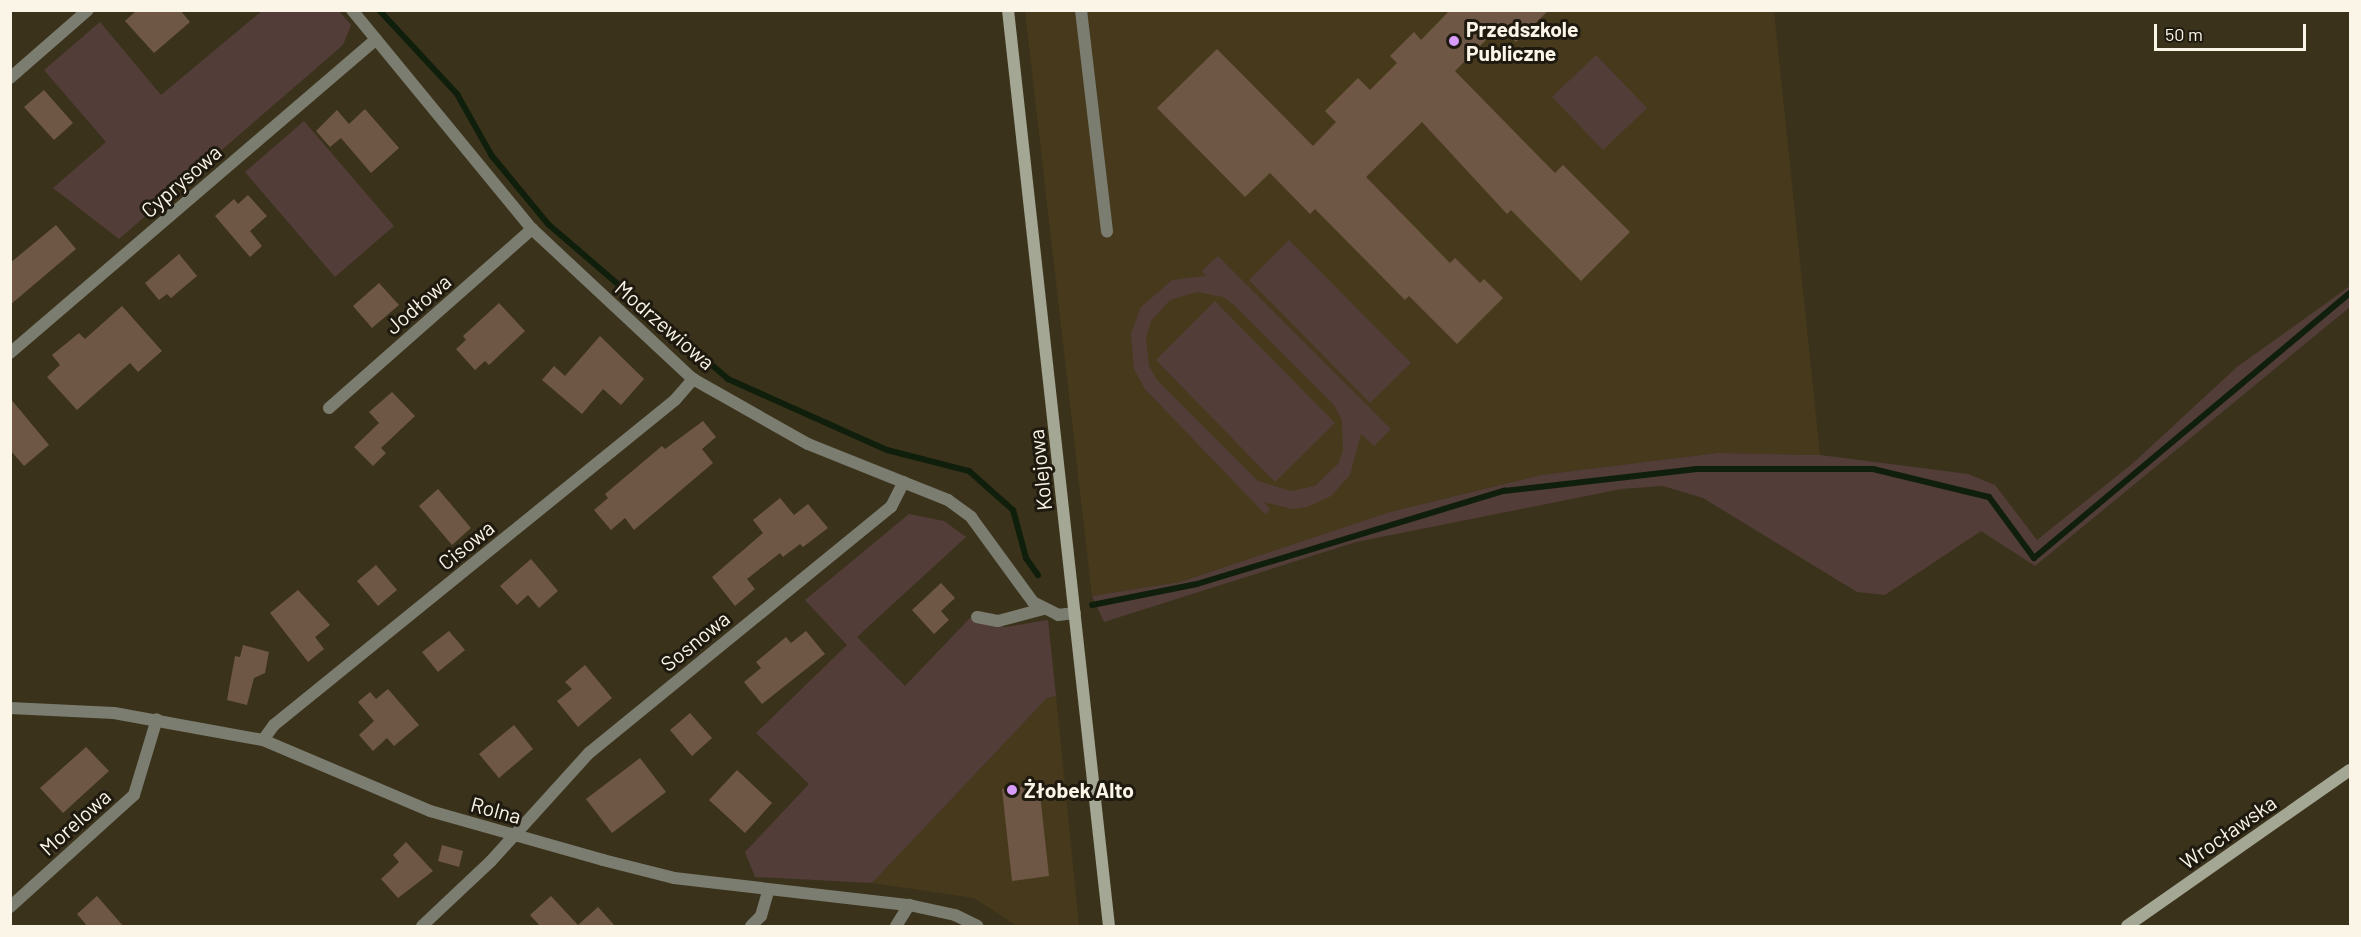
<!DOCTYPE html>
<html>
<head>
<meta charset="utf-8">
<style>
  body { margin:0 }
  #map { position:relative; width:2361px; height:937px; overflow:hidden; background:#3b321b; font-family:Barlow,sans-serif }
  div>[style] { position:absolute }
  .built>* { inset:0; background:#473a1c }
  .green>* { inset:0; background:#523d39 }
  .stream>* { height:6px; margin:-3px; padding:0 3px; transform-origin:3px; border-radius:3px; background:#0f1f0b }
  .building>* { inset:0; background:#6f5745 }
  .lane>* { height:12px; margin:-6px; padding:0 6px; transform-origin:6px; border-radius:6px; background:#7b7d70 }
  .street>* { height:12px; margin:-6px; padding:0 6px; transform-origin:6px; border-radius:6px; background:#7b7d70 }
  .secondary>* { height:12px; margin:-6px; padding:0 6px; transform-origin:6px; border-radius:6px; background:#a4a793 }
  .dots>* { width:16px; height:16px; translate:-50% -50%; box-sizing:border-box; border:3px solid #1f1a10; border-radius:50% }
  span { translate:-50% -50%; white-space:nowrap; text-align:center; line-height:1.15; -webkit-text-stroke:6px #1f1a10; paint-order:stroke }
  .poi-label { font-size:21px; color:#fbf5e7; font-weight:700 }
  .left { translate:0 -50%; text-align:left }
  .street-label { font-size:21px; color:#fbf5e7 }
  .frame { position:absolute; inset:0; border:12px solid #fbf5e7; pointer-events:none }
  .scale { position:absolute; left:2154px; top:24px; width:152px; height:27px; box-sizing:border-box; border:3px solid #fbf5e7; border-top:0; padding-left:8px; font-size:18px; line-height:21px; white-space:nowrap; color:#fbf5e7; -webkit-text-stroke:4px #1f1a10; paint-order:stroke }
</style>
</head>
<body>
<div id="map">
  <div class="built">
    <div style="clip-path:polygon(1025px 11px,1774px 11px,1820px 455px,1718px 453px,1541px 475px,1390px 512px,1180px 582px,1092px 596px)"></div>
    <div style="clip-path:polygon(1056px 696px,1079px 926px,1017px 926px,974px 898px,872px 883px,1047px 698px)"></div>
  </div>
  <div class="green">
    <div style="clip-path:polygon(263px 10px,339px 11px,351px 25px,343px 45px,119px 239px,53px 188px,106px 142px,44px 70px,100px 22px,161px 95px)"></div>
    <div style="clip-path:polygon(1596px 55px,1647px 108px,1603px 150px,1552px 97px)"></div>
    <div style="clip-path:polygon(304px 121px,394px 226px,335px 277px,245px 172px)"></div>
    <div style="clip-path:polygon(1289px 240px,1411px 363px,1370px 403px,1249px 280px)"></div>
    <div style="clip-path:polygon(evenodd,1218px 256px,1391px 429px,1374px 446px,1361px 434px,1350px 475px,1331px 496px,1307px 507px,1292px 509px,1264px 502px,1270px 510px,1265px 514px,1145px 389px,1134px 369px,1131px 333px,1141px 307px,1172px 280px,1206px 276px,1202px 271px,1218px 256px,1197px 292px,1223px 297px,1234px 305px,1334px 405px,1342px 420px,1343px 451px,1338px 464px,1315px 486px,1291px 491px,1258px 481px,1157px 380px,1149px 366px,1146px 338px,1151px 321px,1170px 300px,1197px 292px)"></div>
    <div style="clip-path:polygon(2350px 286px,2350px 307px,2035px 566px,1981px 531px,1885px 595px,1857px 592px,1703px 498px,1663px 486px,1621px 489px,1356px 542px,1104px 622px,1092px 596px,1180px 582px,1390px 512px,1541px 475px,1718px 453px,1820px 455px,1968px 474px,1995px 485px,2037px 540px,2132px 464px,2237px 367px)"></div>
    <div style="clip-path:polygon(1215px 301px,1335px 423px,1275px 482px,1156px 360px)"></div>
    <div style="clip-path:polygon(909px 514px,944px 521px,966px 537px,857px 637px,905px 686px,970px 618px,1005px 627px,1048px 620px,1056px 696px,1047px 698px,872px 883px,755px 877px,745px 852px,809px 784px,756px 733px,847px 645px,805px 600px)"></div>
  </div>
  <div class="stream">
    <div style="left:379px;top:10px;width:115px;rotate:47.1deg"></div>
    <div style="left:457px;top:94px;width:71px;rotate:60.6deg"></div>
    <div style="left:492px;top:156px;width:88px;rotate:50.5deg"></div>
    <div style="left:548px;top:224px;width:238px;rotate:40.7deg"></div>
    <div style="left:728px;top:379px;width:174px;rotate:24.1deg"></div>
    <div style="left:887px;top:450px;width:85px;rotate:14.4deg"></div>
    <div style="left:969px;top:471px;width:59px;rotate:41.6deg"></div>
    <div style="left:1013px;top:510px;width:50px;rotate:74.8deg"></div>
    <div style="left:1026px;top:558px;width:21px;rotate:55deg"></div>
    <div style="left:1092px;top:605px;width:107px;rotate:-11.3deg"></div>
    <div style="left:1197px;top:584px;width:321px;rotate:-16.9deg"></div>
    <div style="left:1504px;top:491px;width:194px;rotate:-6.5deg"></div>
    <div style="left:1697px;top:469px;width:176px"></div>
    <div style="left:1873px;top:469px;width:119px;rotate:13.6deg"></div>
    <div style="left:1989px;top:497px;width:76px;rotate:53.6deg"></div>
    <div style="left:2034px;top:558px;width:412px;rotate:-40deg"></div>
  </div>
  <div class="building">
    <div style="clip-path:polygon(137px 10px,180px 10px,190px 22px,154px 53px,125px 21px)"></div>
    <div style="clip-path:polygon(1450px 10px,1549px 10px,1516px 42px,1500px 26px,1455px 71px,1555px 173px,1563px 165px,1630px 232px,1581px 281px,1511px 210px,1507px 214px,1422px 122px,1366px 177px,1450px 263px,1455px 258px,1480px 283px,1484px 279px,1503px 298px,1457px 344px,1409px 296px,1405px 300px,1315px 209px,1310px 214px,1270px 173px,1245px 197px,1157px 108px,1217px 49px,1313px 146px,1336px 122px,1325px 111px,1358px 78px,1370px 90px,1397px 63px,1390px 56px,1414px 32px,1421px 40px)"></div>
    <div style="clip-path:polygon(44px 90px,73px 123px,54px 140px,24px 107px)"></div>
    <div style="clip-path:polygon(365px 109px,399px 148px,371px 173px,341px 138px,330px 147px,316px 131px,337px 110px,349px 124px)"></div>
    <div style="clip-path:polygon(248px 195px,267px 216px,250px 231px,262px 246px,250px 257px,215px 216px,234px 199px,238px 204px)"></div>
    <div style="clip-path:polygon(56px 225px,76px 249px,10px 305px,10px 263px)"></div>
    <div style="clip-path:polygon(179px 254px,197px 276px,171px 298px,167px 294px,159px 300px,145px 283px)"></div>
    <div style="clip-path:polygon(379px 283px,399px 305px,372px 328px,353px 306px)"></div>
    <div style="clip-path:polygon(499px 303px,525px 331px,489px 365px,485px 361px,475px 370px,456px 349px,466px 340px,463px 336px)"></div>
    <div style="clip-path:polygon(122px 306px,162px 351px,138px 372px,130px 363px,77px 410px,47px 377px,60px 365px,52px 355px,79px 333px,85px 339px)"></div>
    <div style="clip-path:polygon(600px 336px,644px 379px,621px 405px,603px 389px,582px 414px,542px 380px,554px 366px,565px 376px)"></div>
    <div style="clip-path:polygon(392px 392px,415px 416px,381px 448px,386px 453px,373px 466px,354px 447px,379px 423px,369px 412px)"></div>
    <div style="clip-path:polygon(10px 398px,49px 445px,24px 466px,10px 450px)"></div>
    <div style="clip-path:polygon(703px 421px,716px 437px,702px 449px,713px 463px,634px 530px,625px 518px,611px 530px,594px 510px,608px 498px,605px 494px,662px 446px,665px 449px)"></div>
    <div style="clip-path:polygon(438px 489px,471px 528px,452px 545px,419px 506px)"></div>
    <div style="clip-path:polygon(780px 498px,794px 515px,808px 504px,828px 528px,803px 547px,800px 544px,783px 557px,780px 553px,747px 579px,755px 589px,735px 606px,712px 577px,763px 533px,753px 520px)"></div>
    <div style="clip-path:polygon(531px 559px,558px 591px,539px 608px,528px 595px,517px 605px,500px 586px)"></div>
    <div style="clip-path:polygon(376px 565px,397px 590px,378px 606px,357px 581px)"></div>
    <div style="clip-path:polygon(941px 583px,955px 598px,941px 611px,949px 620px,934px 634px,912px 610px)"></div>
    <div style="clip-path:polygon(298px 590px,330px 625px,315px 637px,324px 649px,308px 662px,270px 613px)"></div>
    <div style="clip-path:polygon(449px 631px,465px 650px,438px 672px,422px 652px)"></div>
    <div style="clip-path:polygon(806px 631px,825px 654px,762px 704px,744px 682px,761px 668px,756px 662px,786px 637px,791px 643px)"></div>
    <div style="clip-path:polygon(243px 645px,269px 652px,265px 673px,254px 678px,247px 705px,227px 700px,235px 656px,240px 657px)"></div>
    <div style="clip-path:polygon(585px 665px,612px 698px,578px 727px,557px 701px,572px 689px,565px 682px)"></div>
    <div style="clip-path:polygon(388px 689px,419px 725px,394px 746px,387px 738px,373px 751px,359px 735px,374px 721px,358px 702px,370px 692px,376px 699px)"></div>
    <div style="clip-path:polygon(690px 713px,712px 738px,692px 756px,670px 730px)"></div>
    <div style="clip-path:polygon(514px 725px,533px 749px,499px 778px,479px 754px)"></div>
    <div style="clip-path:polygon(86px 747px,109px 771px,63px 813px,40px 788px)"></div>
    <div style="clip-path:polygon(640px 758px,666px 792px,612px 833px,586px 799px)"></div>
    <div style="clip-path:polygon(737px 770px,772px 803px,745px 833px,709px 800px)"></div>
    <div style="clip-path:polygon(1039px 785px,1049px 876px,1012px 881px,1002px 789px)"></div>
    <div style="clip-path:polygon(406px 842px,433px 871px,398px 898px,381px 879px,399px 862px,393px 855px)"></div>
    <div style="clip-path:polygon(442px 845px,463px 851px,459px 867px,438px 861px)"></div>
    <div style="clip-path:polygon(97px 896px,124px 927px,88px 927px,77px 914px)"></div>
    <div style="clip-path:polygon(551px 896px,578px 925px,598px 907px,616px 927px,541px 927px,530px 915px)"></div>
  </div>
  <div class="lane">
    <div style="left:1081px;top:10px;width:223px;rotate:83.3deg"></div>
    <div style="left:329px;top:408px;width:271px;rotate:-41.4deg"></div>
    <div style="left:977px;top:617px;width:21px;rotate:11deg"></div>
    <div style="left:998px;top:621px;width:47px;rotate:-14.9deg"></div>
    <div style="left:751px;top:926px;width:14px;rotate:-45deg"></div>
    <div style="left:761px;top:916px;width:26px;rotate:-74deg"></div>
  </div>
  <div class="street">
    <div style="left:352px;top:10px;width:283px;rotate:50.6deg"></div>
    <div style="left:532px;top:229px;width:220px;rotate:43deg"></div>
    <div style="left:693px;top:379px;width:132px;rotate:29.5deg"></div>
    <div style="left:808px;top:444px;width:151px;rotate:21.8deg"></div>
    <div style="left:948px;top:500px;width:29px;rotate:36deg"></div>
    <div style="left:971px;top:517px;width:105px;rotate:53.9deg"></div>
    <div style="left:1033px;top:602px;width:28px;rotate:27deg"></div>
    <div style="left:1058px;top:615px;width:17px;rotate:-7deg"></div>
    <div style="left:10px;top:78px;width:103px;rotate:-41.1deg"></div>
    <div style="left:10px;top:353px;width:482px;rotate:-40.6deg"></div>
    <div style="left:10px;top:708px;width:104px;rotate:2.8deg"></div>
    <div style="left:114px;top:713px;width:151px;rotate:10.3deg"></div>
    <div style="left:263px;top:740px;width:181px;rotate:23deg"></div>
    <div style="left:430px;top:811px;width:180px;rotate:15.8deg"></div>
    <div style="left:603px;top:860px;width:73px;rotate:14.2deg"></div>
    <div style="left:674px;top:878px;width:237px;rotate:6.6deg"></div>
    <div style="left:909px;top:905px;width:47px;rotate:12.3deg"></div>
    <div style="left:955px;top:915px;width:25px;rotate:26deg"></div>
    <div style="left:263px;top:740px;width:19px;rotate:-54deg"></div>
    <div style="left:274px;top:725px;width:516px;rotate:-39.02deg"></div>
    <div style="left:675px;top:400px;width:28px;rotate:-49deg"></div>
    <div style="left:10px;top:907px;width:167px;rotate:-42.1deg"></div>
    <div style="left:134px;top:795px;width:79px;rotate:-73.2deg"></div>
    <div style="left:422px;top:926px;width:95px;rotate:-43.3deg"></div>
    <div style="left:491px;top:861px;width:146px;rotate:-47.8deg"></div>
    <div style="left:589px;top:753px;width:390px;rotate:-39.2deg"></div>
    <div style="left:891px;top:507px;width:28px;rotate:-63deg"></div>
    <div style="left:896px;top:926px;width:25px;rotate:-58deg"></div>
  </div>
  <div class="secondary">
    <div style="left:1008px;top:10px;width:922px;rotate:83.71deg"></div>
    <div style="left:2127px;top:926px;width:272px;rotate:-35deg"></div>
  </div>
  <div class="dots">
    <div style="left:1454px;top:41px;background:#d79bf9"></div>
    <div style="left:1012px;top:790px;background:#d79bf9"></div>
  </div>
  <div class="poi-label">
    <span class="left" style="left:1466px;top:41px">Przedszkole<br>Publiczne</span>
    <span class="left" style="left:1024px;top:790px">Żłobek Alto</span>
  </div>
  <div class="street-label">
    <span style="left:181px;top:181px;rotate:-41deg">Cyprysowa</span>
    <span style="left:418px;top:304px;rotate:-41deg">Jodłowa</span>
    <span style="left:665px;top:325px;rotate:41deg">Modrzewiowa</span>
    <span style="left:1040px;top:470px;rotate:-96deg">Kolejowa</span>
    <span style="left:466px;top:545px;rotate:-39deg">Cisowa</span>
    <span style="left:695px;top:641px;rotate:-39deg">Sosnowa</span>
    <span style="left:496px;top:810px;rotate:15deg">Rolna</span>
    <span style="left:75px;top:822px;rotate:-42deg">Morelowa</span>
    <span style="left:2228px;top:832px;rotate:-35deg">Wrocławska</span>
  </div>
  <div class="frame"></div>
  <div class="scale">50 m</div>
</div>
</body>
</html>
